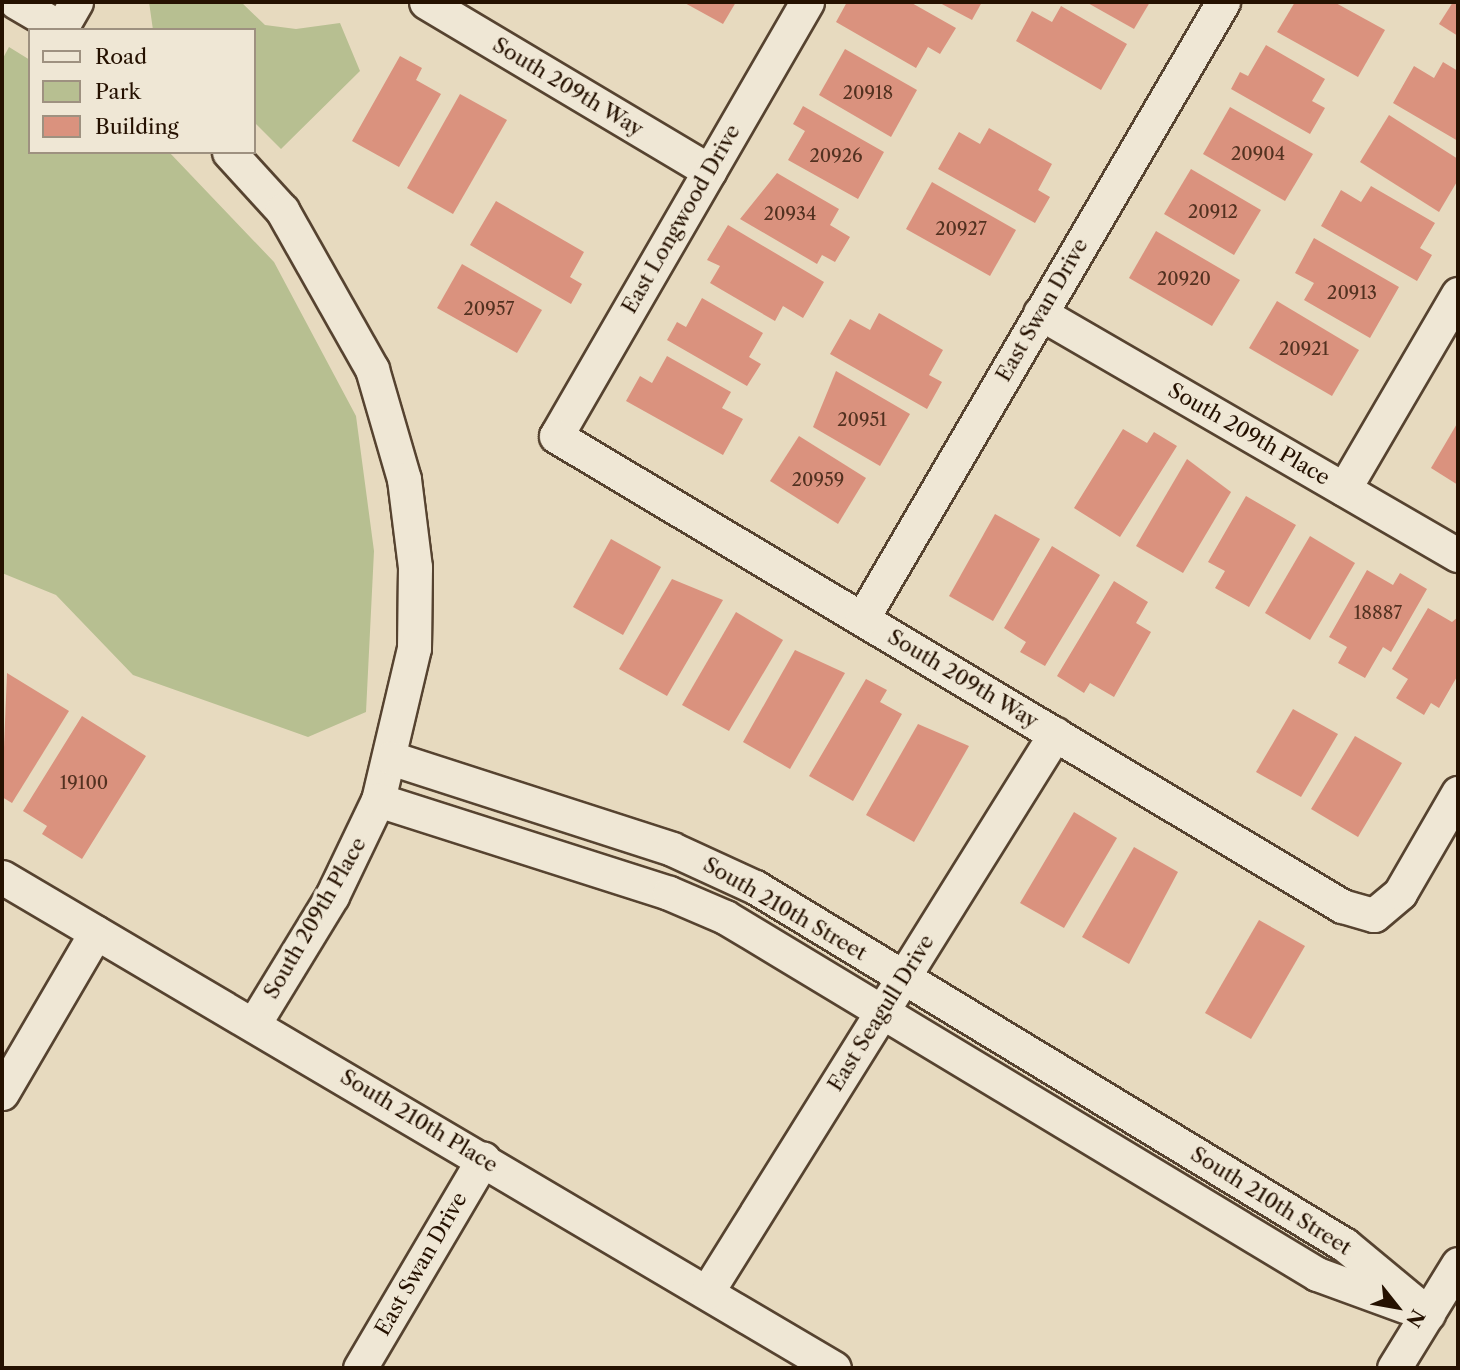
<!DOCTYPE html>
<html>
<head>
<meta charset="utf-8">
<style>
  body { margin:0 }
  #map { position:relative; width:1460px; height:1370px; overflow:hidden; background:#e7dabf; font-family:"Libre Caslon Text",serif }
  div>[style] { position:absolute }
  .green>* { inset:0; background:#b7bf91 }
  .building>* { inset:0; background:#da927e }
  .roads { filter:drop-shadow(2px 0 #564330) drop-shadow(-2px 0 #564330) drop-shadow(0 2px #564330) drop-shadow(0 -2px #564330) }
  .minor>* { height:33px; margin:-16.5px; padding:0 16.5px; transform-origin:16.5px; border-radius:16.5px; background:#efe7d5 }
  span { translate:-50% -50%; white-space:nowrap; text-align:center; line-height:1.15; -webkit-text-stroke:7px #efe7d5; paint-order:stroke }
  .number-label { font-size:18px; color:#523120 }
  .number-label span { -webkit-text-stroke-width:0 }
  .street-label { font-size:21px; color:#251100 }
  .frame { position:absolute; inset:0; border:4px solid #251100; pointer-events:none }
  .legend { position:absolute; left:28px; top:28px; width:228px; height:126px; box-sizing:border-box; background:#efe7d5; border:2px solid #9e9180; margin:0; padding:9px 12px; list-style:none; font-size:21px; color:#251100 }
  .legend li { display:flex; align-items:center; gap:14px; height:35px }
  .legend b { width:35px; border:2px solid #9e9180 }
  .north { position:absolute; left:1362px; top:1272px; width:70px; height:70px; -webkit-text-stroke:5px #efe7d5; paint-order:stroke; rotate:121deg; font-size:19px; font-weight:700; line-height:28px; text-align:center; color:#251100 }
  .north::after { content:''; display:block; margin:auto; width:24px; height:32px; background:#251100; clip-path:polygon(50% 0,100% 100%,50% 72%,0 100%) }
</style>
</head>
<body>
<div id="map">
  <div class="green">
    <div style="clip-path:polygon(149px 2px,241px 2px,265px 25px,296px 29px,340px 23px,360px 71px,281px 149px,254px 122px,254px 30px,153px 30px)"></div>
    <div style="clip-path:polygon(9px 47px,30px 60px,30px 152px,169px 152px,274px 262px,356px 416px,374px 551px,366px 712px,308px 737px,133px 675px,56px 595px,2px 573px,2px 60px)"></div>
  </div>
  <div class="building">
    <div style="clip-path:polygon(683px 2px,736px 2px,723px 24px)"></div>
    <div style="clip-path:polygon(847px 2px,910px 2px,956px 28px,940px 54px,928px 47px,916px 68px,836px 22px)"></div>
    <div style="clip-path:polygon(938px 2px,982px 2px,972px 20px)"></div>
    <div style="clip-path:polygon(1086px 2px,1150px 2px,1134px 29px)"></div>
    <div style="clip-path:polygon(1295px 2px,1334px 2px,1385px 30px,1358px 77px,1277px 32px)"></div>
    <div style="clip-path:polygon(1453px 2px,1458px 2px,1458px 36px,1439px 24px)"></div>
    <div style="clip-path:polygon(1061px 6px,1127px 44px,1101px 90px,1016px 41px,1032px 11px,1052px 22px)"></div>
    <div style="clip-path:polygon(1266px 45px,1325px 79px,1312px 101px,1325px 108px,1310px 134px,1231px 89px,1240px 72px,1248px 76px)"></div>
    <div style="clip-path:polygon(845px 49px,917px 90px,891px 137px,819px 95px)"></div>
    <div style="clip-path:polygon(400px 56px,422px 68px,416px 80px,441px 94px,399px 167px,352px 141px)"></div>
    <div style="clip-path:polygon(1443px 62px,1458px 71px,1458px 141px,1393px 103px,1414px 66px,1434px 78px)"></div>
    <div style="clip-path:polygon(460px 94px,507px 120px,453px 214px,407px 188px)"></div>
    <div style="clip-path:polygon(803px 106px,884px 152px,858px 199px,788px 160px,805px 131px,793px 124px)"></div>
    <div style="clip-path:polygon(1230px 107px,1313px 154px,1285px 201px,1203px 154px)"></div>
    <div style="clip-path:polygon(1389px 115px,1458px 159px,1458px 180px,1439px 212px,1360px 162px)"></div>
    <div style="clip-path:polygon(989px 128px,1052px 164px,1038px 190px,1050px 197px,1035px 223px,938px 169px,959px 132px,980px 144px)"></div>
    <div style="clip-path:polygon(1191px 169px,1261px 210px,1234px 255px,1164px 214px)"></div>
    <div style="clip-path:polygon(777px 173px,839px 209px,830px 225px,850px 237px,835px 262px,822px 255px,817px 264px,740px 219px)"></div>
    <div style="clip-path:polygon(932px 182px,1016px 230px,990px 276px,906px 229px)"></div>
    <div style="clip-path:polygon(1371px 186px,1435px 223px,1420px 248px,1432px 255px,1417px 281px,1321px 226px,1341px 190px,1361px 202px)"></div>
    <div style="clip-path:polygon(496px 201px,584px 252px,570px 277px,582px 284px,571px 304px,470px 245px)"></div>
    <div style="clip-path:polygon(728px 225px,824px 282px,803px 318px,783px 306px,775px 321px,710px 283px,720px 266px,707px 260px)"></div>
    <div style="clip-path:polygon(1156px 231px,1240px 280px,1212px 326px,1129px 278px)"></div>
    <div style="clip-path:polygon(1314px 238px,1399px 287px,1370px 338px,1304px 300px,1314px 283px,1295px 273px)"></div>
    <div style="clip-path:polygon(462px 264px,542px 310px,517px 353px,437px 308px)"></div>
    <div style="clip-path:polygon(702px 298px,763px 333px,749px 357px,761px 364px,747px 386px,667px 340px,677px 322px,686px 327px)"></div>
    <div style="clip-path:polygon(1277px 301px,1359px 350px,1332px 396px,1249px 348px)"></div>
    <div style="clip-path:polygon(879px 313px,943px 350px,929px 375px,942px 382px,927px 409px,830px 354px,850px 319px,870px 330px)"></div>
    <div style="clip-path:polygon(667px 356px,731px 392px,722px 408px,743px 419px,723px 455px,626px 401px,640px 376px,652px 383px)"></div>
    <div style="clip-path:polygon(836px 371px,910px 414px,880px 466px,813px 427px)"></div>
    <div style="clip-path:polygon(1458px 422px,1458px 485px,1431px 468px)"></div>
    <div style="clip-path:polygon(1123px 429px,1147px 443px,1154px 432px,1177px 446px,1120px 537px,1074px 508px)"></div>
    <div style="clip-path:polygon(799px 436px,866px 478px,838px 524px,770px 481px)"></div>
    <div style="clip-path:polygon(1187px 459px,1231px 492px,1183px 573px,1136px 546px)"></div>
    <div style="clip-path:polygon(1246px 496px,1296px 525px,1249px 607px,1215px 588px,1225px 571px,1208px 562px)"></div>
    <div style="clip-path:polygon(995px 514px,1040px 539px,993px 621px,949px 596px)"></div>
    <div style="clip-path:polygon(1310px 536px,1355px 563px,1310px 640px,1265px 613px)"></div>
    <div style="clip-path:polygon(611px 539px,661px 567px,623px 635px,573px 607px)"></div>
    <div style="clip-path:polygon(1052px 546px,1100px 575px,1045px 666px,1020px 652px,1026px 642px,1004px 628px)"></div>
    <div style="clip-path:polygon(1367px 570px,1393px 585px,1400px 573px,1427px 589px,1391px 652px,1383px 647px,1365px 678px,1338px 663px,1347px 647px,1329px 637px)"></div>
    <div style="clip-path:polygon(672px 579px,723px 600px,667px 696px,619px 669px)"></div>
    <div style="clip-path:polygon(1114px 581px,1148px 602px,1136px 623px,1151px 632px,1114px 697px,1090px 683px,1084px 693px,1057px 676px)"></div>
    <div style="clip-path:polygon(1428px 608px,1452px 622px,1458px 617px,1458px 675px,1439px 708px,1431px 703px,1424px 715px,1396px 698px,1408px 679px,1392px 669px)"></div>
    <div style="clip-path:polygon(736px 612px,783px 640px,729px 731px,682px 705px)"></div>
    <div style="clip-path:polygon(795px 650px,845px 673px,790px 769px,743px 742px)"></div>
    <div style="clip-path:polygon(7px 673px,69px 711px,12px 803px,2px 797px)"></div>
    <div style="clip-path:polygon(866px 679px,887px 690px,880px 702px,902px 714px,853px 801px,809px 776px)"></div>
    <div style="clip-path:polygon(1293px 709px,1338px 734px,1301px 797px,1256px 772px)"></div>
    <div style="clip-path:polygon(82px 716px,146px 756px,82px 859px,42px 834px,47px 826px,23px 811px)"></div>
    <div style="clip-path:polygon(918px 724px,969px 746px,914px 842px,866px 815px)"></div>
    <div style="clip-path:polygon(1355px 736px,1402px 763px,1358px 837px,1311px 809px)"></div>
    <div style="clip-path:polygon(1074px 812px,1117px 838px,1064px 928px,1020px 903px)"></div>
    <div style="clip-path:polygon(1134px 847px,1178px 872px,1129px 964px,1082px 937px)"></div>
    <div style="clip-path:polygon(1259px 920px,1305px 946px,1251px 1039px,1205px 1013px)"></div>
  </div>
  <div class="roads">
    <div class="minor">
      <div style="left:16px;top:2px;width:56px;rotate:30.3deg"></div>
      <div style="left:426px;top:2px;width:330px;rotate:30.8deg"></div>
      <div style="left:807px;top:2px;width:501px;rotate:120.04deg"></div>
      <div style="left:556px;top:436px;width:916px;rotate:30.88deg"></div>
      <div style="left:1342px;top:906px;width:33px;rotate:16deg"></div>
      <div style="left:1374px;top:915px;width:34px;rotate:-40deg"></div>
      <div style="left:1400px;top:893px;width:116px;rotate:-59.9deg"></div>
      <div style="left:61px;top:28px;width:30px;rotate:-60deg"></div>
      <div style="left:229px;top:152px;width:79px;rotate:47.6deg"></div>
      <div style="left:282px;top:210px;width:183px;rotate:60.5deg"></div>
      <div style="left:372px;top:369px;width:115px;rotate:73.8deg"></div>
      <div style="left:404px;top:479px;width:89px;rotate:82.9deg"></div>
      <div style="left:415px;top:567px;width:81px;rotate:90.7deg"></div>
      <div style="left:414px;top:648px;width:156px;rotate:103.3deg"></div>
      <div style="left:378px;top:800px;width:106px;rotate:115.6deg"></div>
      <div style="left:332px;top:896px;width:150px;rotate:121.4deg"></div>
      <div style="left:1040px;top:313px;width:483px;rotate:30.1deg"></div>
      <div style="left:1344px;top:489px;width:226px;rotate:-59.7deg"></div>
      <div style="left:862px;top:619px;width:715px;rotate:-59.67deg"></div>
      <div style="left:391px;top:758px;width:295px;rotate:17.9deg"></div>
      <div style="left:672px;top:849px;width:91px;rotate:24.6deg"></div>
      <div style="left:755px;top:887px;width:690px;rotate:31.25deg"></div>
      <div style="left:1345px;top:1245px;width:108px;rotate:39.7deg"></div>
      <div style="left:378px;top:800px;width:305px;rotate:17.7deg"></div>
      <div style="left:669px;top:893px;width:61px;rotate:23.2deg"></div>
      <div style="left:725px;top:917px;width:691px;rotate:31.09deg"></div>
      <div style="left:1317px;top:1274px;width:94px;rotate:20deg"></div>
      <div style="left:2px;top:877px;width:966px;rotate:30.55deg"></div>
      <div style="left:2px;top:1093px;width:186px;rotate:-59.7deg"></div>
      <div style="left:707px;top:1292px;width:658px;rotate:-58.05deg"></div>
      <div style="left:360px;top:1368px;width:243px;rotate:-59.5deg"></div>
      <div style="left:1394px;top:1368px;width:122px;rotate:-58.4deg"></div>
    </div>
  </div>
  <div class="number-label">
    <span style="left:868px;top:93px">20918</span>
    <span style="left:1258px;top:154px">20904</span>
    <span style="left:836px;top:156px">20926</span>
    <span style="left:1213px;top:212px">20912</span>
    <span style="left:790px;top:214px">20934</span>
    <span style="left:961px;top:229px">20927</span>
    <span style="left:1184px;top:279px">20920</span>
    <span style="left:1352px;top:293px">20913</span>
    <span style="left:489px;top:309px">20957</span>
    <span style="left:1304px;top:349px">20921</span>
    <span style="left:862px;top:420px">20951</span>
    <span style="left:818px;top:480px">20959</span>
    <span style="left:1378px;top:613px">18887</span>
    <span style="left:84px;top:783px">19100</span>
  </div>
  <div class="street-label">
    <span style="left:568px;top:87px;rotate:31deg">South 209th Way</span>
    <span style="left:681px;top:219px;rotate:-60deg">East Longwood Drive</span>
    <span style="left:1042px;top:310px;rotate:-60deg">East Swan Drive</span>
    <span style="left:1249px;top:434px;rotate:30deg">South 209th Place</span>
    <span style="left:963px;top:679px;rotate:31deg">South 209th Way</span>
    <span style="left:785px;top:909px;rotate:30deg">South 210th Street</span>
    <span style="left:315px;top:918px;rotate:-60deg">South 209th Place</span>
    <span style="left:881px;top:1013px;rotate:-58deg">East Seagull Drive</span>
    <span style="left:419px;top:1121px;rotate:31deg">South 210th Place</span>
    <span style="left:1271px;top:1201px;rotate:32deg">South 210th Street</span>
    <span style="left:421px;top:1264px;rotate:-60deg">East Swan Drive</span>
  </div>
  <div class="frame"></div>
  <ul class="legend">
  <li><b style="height:9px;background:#efe7d5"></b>Road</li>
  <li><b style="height:19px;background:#b7bf91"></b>Park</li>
  <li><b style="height:19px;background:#da927e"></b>Building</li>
  </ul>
  <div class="north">N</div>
</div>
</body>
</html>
